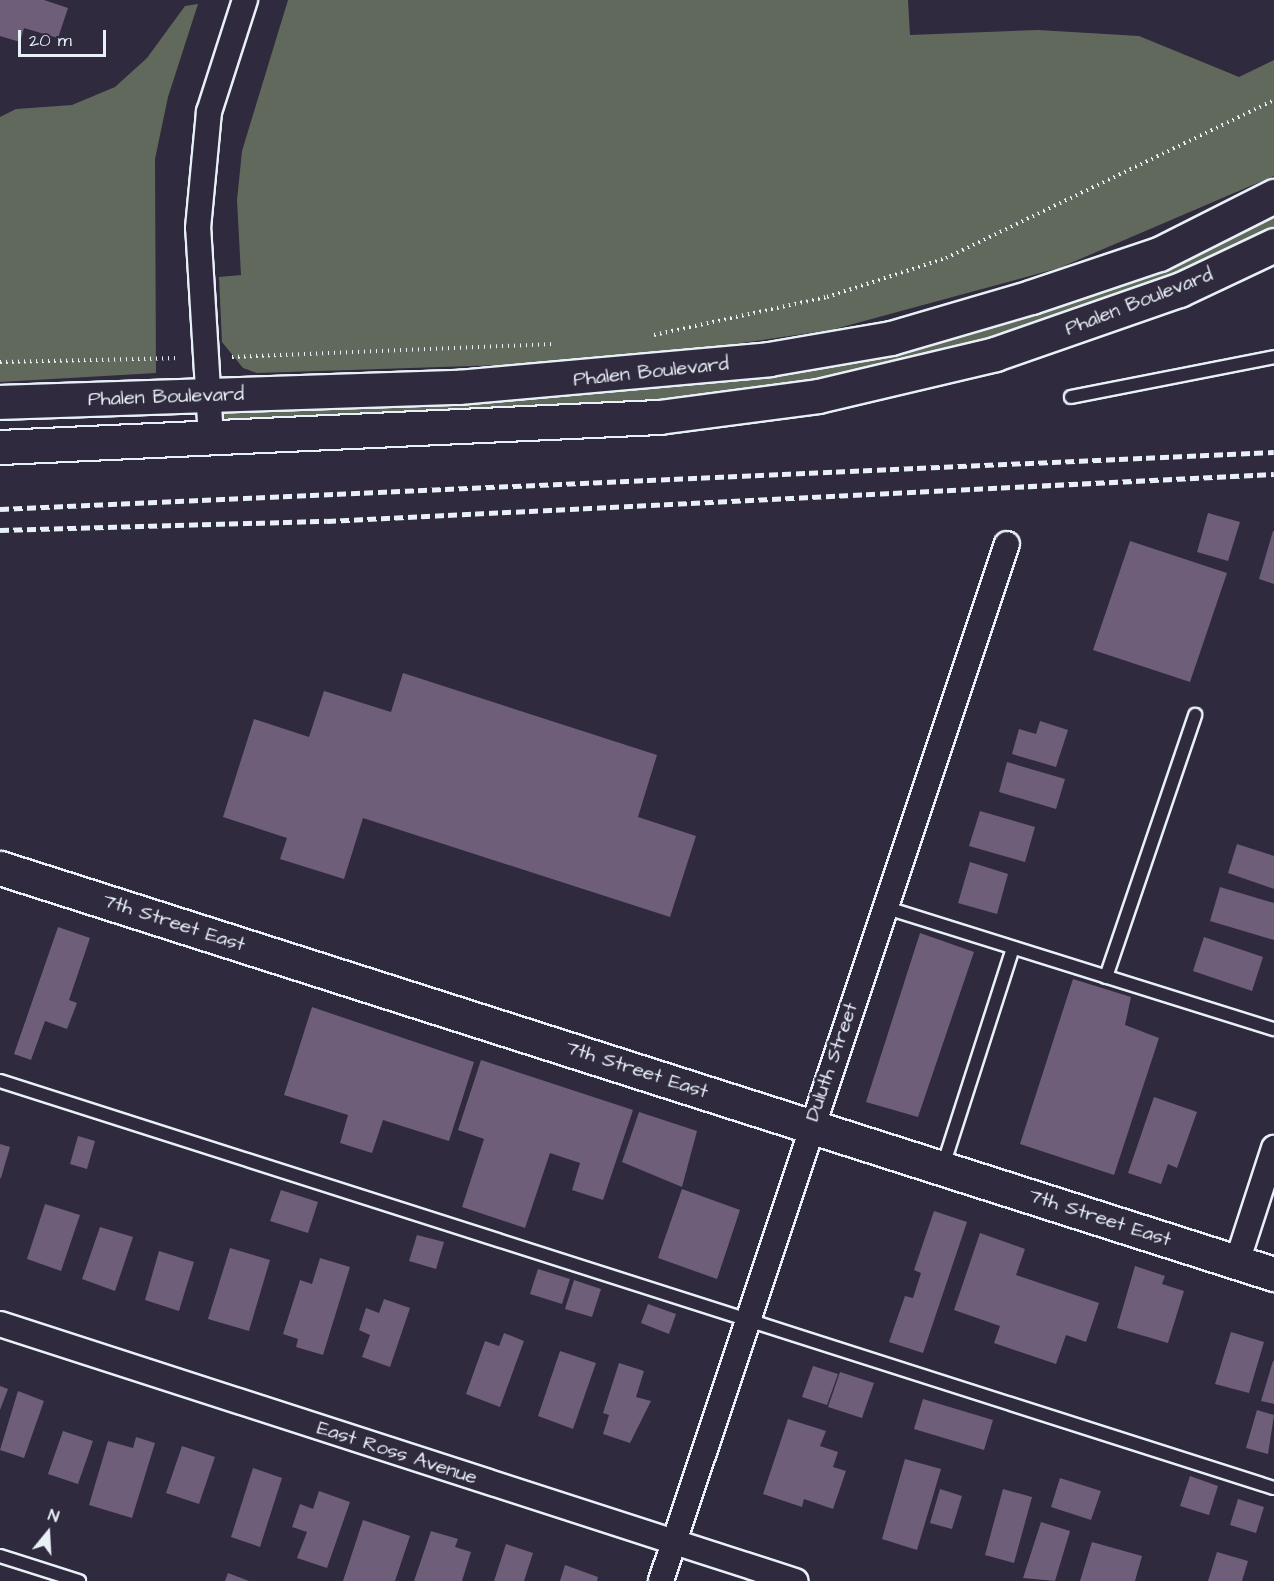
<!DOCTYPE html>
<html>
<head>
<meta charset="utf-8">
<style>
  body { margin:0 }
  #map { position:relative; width:1274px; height:1581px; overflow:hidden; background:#2f2a3d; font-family:"Architects Daughter",sans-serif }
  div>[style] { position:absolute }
  .green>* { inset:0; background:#61695c }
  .building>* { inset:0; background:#6f5e79 }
  .path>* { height:4px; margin-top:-2px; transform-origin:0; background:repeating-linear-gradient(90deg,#e8f1f8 0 1.5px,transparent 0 6px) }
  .roads { filter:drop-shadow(2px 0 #e8f1f8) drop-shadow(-2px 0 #e8f1f8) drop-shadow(0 2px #e8f1f8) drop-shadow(0 -2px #e8f1f8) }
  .lane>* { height:12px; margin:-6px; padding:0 6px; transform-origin:6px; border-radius:6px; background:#2f2a3d }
  .street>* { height:24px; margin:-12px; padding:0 12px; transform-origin:12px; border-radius:12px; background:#2f2a3d }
  .secondary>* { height:33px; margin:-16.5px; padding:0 16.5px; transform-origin:16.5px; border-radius:16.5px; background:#2f2a3d }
  .rail>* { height:4.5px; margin-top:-2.25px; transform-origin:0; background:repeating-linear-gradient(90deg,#e8f1f8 0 9px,transparent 0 13.5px) }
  span { translate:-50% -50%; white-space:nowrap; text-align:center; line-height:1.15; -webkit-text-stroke:6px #2f2a3d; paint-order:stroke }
  .street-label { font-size:20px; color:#e8f1f8 }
  .north { position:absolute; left:18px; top:1503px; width:60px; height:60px; -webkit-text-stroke:4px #2f2a3d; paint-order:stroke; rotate:18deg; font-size:16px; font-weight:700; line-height:24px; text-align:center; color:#e8f1f8 }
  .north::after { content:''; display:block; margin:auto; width:21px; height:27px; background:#e8f1f8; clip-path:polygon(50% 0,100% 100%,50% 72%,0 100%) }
  .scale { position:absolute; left:18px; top:30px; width:88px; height:27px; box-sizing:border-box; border:3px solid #e8f1f8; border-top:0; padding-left:8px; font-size:18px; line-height:21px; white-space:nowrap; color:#e8f1f8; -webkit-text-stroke:4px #2f2a3d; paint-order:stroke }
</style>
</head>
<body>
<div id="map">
  <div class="green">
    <div style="clip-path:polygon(288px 0,908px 0,910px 35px,1038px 30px,1139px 36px,1239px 77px,1274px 60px,1274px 176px,1059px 268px,831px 330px,686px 351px,531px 364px,257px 373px,243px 368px,222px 342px,219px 277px,241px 275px,237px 200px,242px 151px)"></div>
    <div style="clip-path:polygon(198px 4px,168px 97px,155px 159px,156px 373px,0 382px,0 117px,16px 109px,72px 105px,115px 87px,147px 58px,185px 6px)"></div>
    <div style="clip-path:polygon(1274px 196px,1274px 245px,818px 396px,211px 438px,206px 395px,891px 338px)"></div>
  </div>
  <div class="building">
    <div style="clip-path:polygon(0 0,44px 0,68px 8px,58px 38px,24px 28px,20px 42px,0 36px)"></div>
    <div style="clip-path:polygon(1208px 513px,1240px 522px,1228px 561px,1197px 552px)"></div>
    <div style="clip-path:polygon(1273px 531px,1274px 531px,1274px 584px,1259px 579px)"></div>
    <div style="clip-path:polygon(1130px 541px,1227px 573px,1190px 682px,1093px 650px)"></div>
    <div style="clip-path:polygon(403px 673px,657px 755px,638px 817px,696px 836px,670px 917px,363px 818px,344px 879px,280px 859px,287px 838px,223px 817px,254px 719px,309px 737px,324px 691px,391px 712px)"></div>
    <div style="clip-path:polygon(1040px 721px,1068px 730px,1056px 767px,1012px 754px,1019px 729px,1036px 734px)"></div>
    <div style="clip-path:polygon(1007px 762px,1065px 779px,1056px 809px,999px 792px)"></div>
    <div style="clip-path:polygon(980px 811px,1035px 827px,1025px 862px,969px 846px)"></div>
    <div style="clip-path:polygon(1237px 844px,1274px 856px,1274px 889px,1228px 873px)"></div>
    <div style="clip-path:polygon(970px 862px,1008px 874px,997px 914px,958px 903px)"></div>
    <div style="clip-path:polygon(1220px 887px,1274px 903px,1274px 940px,1210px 921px)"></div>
    <div style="clip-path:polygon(58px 927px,90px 938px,69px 1000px,77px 1003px,67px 1029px,45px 1021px,31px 1060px,14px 1054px)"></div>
    <div style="clip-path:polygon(920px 933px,974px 952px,918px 1117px,866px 1102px)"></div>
    <div style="clip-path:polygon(1204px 937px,1263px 957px,1252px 991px,1193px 971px)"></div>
    <div style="clip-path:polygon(1073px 979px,1131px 997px,1125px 1025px,1159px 1038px,1114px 1175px,1020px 1144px)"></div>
    <div style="clip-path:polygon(312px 1007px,474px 1062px,449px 1141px,383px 1120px,372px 1153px,340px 1143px,348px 1115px,284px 1095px)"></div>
    <div style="clip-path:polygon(481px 1060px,633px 1110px,603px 1200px,572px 1190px,580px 1163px,550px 1153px,525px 1228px,462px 1207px,484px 1139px,458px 1130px)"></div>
    <div style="clip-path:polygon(1154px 1097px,1197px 1112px,1177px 1168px,1168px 1164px,1161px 1184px,1128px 1173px)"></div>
    <div style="clip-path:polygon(639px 1112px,697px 1131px,682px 1187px,622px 1162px)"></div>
    <div style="clip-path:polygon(78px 1136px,95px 1141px,87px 1169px,70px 1164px)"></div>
    <div style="clip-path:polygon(0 1144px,10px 1147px,1px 1178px,0 1178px)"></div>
    <div style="clip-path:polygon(682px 1189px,740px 1210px,717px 1279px,658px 1258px)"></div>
    <div style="clip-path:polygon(281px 1190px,318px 1202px,308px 1233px,270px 1221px)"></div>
    <div style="clip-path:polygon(45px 1204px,80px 1215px,61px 1271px,27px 1259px)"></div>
    <div style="clip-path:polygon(934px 1211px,967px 1222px,923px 1353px,889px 1342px,905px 1296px,913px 1298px,921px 1273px,914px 1270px)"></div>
    <div style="clip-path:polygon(100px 1227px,133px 1237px,115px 1291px,82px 1279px)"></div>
    <div style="clip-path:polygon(980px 1233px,1025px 1249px,1016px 1275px,1099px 1303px,1086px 1342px,1066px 1335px,1056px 1364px,994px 1343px,1000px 1326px,954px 1310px)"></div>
    <div style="clip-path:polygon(417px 1235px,444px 1242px,436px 1269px,409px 1261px)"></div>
    <div style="clip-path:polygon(230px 1248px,270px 1260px,249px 1331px,208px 1319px)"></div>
    <div style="clip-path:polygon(159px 1251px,194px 1262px,179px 1311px,145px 1300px)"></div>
    <div style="clip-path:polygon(320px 1258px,350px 1267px,323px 1355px,296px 1347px,298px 1339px,283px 1334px,300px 1280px,312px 1284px)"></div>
    <div style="clip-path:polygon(1135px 1266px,1165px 1276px,1162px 1284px,1184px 1291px,1168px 1343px,1117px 1328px)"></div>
    <div style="clip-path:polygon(538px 1269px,570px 1279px,562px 1304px,530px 1294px)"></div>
    <div style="clip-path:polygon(574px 1280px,601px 1289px,592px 1317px,565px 1309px)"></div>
    <div style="clip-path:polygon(384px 1299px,410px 1308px,390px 1367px,362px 1357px,370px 1335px,359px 1330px,366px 1308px,379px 1313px)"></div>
    <div style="clip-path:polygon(648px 1304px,676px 1314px,669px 1334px,641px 1323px)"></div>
    <div style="clip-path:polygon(1231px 1332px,1264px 1342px,1249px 1393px,1215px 1384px)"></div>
    <div style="clip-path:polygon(504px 1333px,524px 1341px,500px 1407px,466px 1394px,485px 1341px,499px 1346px)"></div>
    <div style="clip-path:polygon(560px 1351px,596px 1363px,573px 1429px,538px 1416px)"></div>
    <div style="clip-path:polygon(1273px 1361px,1274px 1361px,1274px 1404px,1261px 1401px)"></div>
    <div style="clip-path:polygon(619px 1363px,644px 1371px,636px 1397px,651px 1401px,630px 1443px,603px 1434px,609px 1415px,603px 1413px)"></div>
    <div style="clip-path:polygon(813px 1366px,838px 1374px,827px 1405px,802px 1397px)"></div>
    <div style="clip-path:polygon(840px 1372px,874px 1383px,862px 1418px,828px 1407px)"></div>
    <div style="clip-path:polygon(0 1386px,8px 1389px,0 1410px)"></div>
    <div style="clip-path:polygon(18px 1391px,44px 1401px,24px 1458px,0 1450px)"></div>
    <div style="clip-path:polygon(923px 1399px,993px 1420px,984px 1450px,914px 1429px)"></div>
    <div style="clip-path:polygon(1257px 1410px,1274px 1415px,1268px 1454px,1246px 1448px)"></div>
    <div style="clip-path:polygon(788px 1419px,826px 1431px,820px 1446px,838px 1452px,833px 1467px,846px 1471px,833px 1509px,804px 1499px,802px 1507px,763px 1494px)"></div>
    <div style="clip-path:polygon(63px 1431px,93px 1441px,78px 1484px,48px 1474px)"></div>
    <div style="clip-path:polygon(136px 1437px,155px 1443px,132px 1518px,89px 1505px,108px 1441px,133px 1448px)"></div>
    <div style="clip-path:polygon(182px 1446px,215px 1457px,199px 1504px,166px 1493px)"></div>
    <div style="clip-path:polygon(905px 1459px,941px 1469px,917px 1550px,882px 1539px)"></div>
    <div style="clip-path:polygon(253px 1468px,282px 1478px,260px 1547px,231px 1537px)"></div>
    <div style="clip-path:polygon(1190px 1476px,1218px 1486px,1209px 1515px,1180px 1506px)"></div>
    <div style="clip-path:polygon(1060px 1478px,1101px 1491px,1091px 1520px,1051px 1507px)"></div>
    <div style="clip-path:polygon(940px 1489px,962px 1496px,952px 1529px,930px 1523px)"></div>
    <div style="clip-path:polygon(1003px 1489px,1032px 1497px,1014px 1563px,985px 1555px)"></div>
    <div style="clip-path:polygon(319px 1491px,350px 1502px,327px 1568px,297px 1558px,307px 1532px,292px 1527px,300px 1504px,313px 1509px)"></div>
    <div style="clip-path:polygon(1238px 1499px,1264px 1507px,1256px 1533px,1230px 1525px)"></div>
    <div style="clip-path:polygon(363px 1520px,410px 1536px,395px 1581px,343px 1581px)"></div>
    <div style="clip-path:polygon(1041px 1522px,1070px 1531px,1055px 1581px,1023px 1578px)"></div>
    <div style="clip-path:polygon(431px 1531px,458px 1539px,455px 1547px,471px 1552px,462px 1581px,414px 1581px)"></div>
    <div style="clip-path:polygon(1092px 1542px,1142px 1556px,1135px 1581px,1080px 1581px)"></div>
    <div style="clip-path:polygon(506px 1544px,533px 1553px,524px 1581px,494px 1581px)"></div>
    <div style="clip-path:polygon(1217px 1552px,1248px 1561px,1242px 1581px,1208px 1581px)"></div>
    <div style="clip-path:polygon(565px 1565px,598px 1577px,597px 1581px,560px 1581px)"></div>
    <div style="clip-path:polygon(228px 1573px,249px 1581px,225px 1581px)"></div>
  </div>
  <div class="path">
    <div style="left:654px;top:335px;width:177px;rotate:-12.4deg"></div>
    <div style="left:827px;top:297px;width:125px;rotate:-18.1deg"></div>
    <div style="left:946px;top:258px;width:364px;rotate:-25.7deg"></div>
    <div style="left:232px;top:357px;width:322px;rotate:-2.3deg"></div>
    <div style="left:0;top:362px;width:179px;rotate:-1.3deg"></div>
  </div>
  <div class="roads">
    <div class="lane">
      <div style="left:1071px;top:397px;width:207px;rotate:-11.1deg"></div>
      <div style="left:884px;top:907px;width:409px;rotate:17.4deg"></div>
      <div style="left:1106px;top:977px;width:277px;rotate:-71.2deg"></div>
      <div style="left:0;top:1081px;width:1337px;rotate:17.72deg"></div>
      <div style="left:943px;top:1166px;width:229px;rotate:-72.2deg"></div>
      <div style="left:0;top:1556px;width:83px;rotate:17.6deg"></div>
    </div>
    <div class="street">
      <div style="left:211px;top:438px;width:210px;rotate:-93.5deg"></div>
      <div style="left:198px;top:228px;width:117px;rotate:-84.6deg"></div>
      <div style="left:209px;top:112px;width:118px;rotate:-72.2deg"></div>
      <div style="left:1237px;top:1262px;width:120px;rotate:-72deg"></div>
      <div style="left:0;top:1324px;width:836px;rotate:17.91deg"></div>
      <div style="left:661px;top:1581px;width:1093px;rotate:-71.55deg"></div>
    </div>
    <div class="secondary">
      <div style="left:0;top:402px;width:458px;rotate:-1.9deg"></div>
      <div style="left:458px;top:387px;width:312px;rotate:-5.1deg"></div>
      <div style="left:769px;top:359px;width:124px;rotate:-9.8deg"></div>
      <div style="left:891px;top:338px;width:146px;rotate:-16.3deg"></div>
      <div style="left:1031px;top:297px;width:135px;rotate:-18.6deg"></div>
      <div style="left:1159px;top:254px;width:129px;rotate:-26.8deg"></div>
      <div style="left:0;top:447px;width:660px;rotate:-2.61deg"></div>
      <div style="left:659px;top:417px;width:160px;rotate:-7.5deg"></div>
      <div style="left:818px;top:396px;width:182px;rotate:-13.3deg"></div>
      <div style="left:995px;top:354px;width:195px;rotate:-19.2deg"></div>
      <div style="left:1179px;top:290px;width:105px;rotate:-25.3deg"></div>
      <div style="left:0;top:868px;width:1337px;rotate:17.68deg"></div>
    </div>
  </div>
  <div class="rail">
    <div style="left:0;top:509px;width:1275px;rotate:-2.56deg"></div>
    <div style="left:0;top:530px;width:327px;rotate:-1.6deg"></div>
    <div style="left:327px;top:521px;width:948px;rotate:-2.84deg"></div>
  </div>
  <div class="street-label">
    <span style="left:1139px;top:302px;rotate:-21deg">Phalen Boulevard</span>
    <span style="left:651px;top:372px;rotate:-6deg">Phalen Boulevard</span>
    <span style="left:166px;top:397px;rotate:-2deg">Phalen Boulevard</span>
    <span style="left:174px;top:923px;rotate:18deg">7th Street East</span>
    <span style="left:832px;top:1062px;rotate:-71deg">Duluth Street</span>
    <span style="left:637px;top:1070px;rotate:18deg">7th Street East</span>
    <span style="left:1100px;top:1218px;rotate:18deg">7th Street East</span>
    <span style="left:397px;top:1453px;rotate:18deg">East Ross Avenue</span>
  </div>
  <div class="north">N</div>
  <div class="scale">20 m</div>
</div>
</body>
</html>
